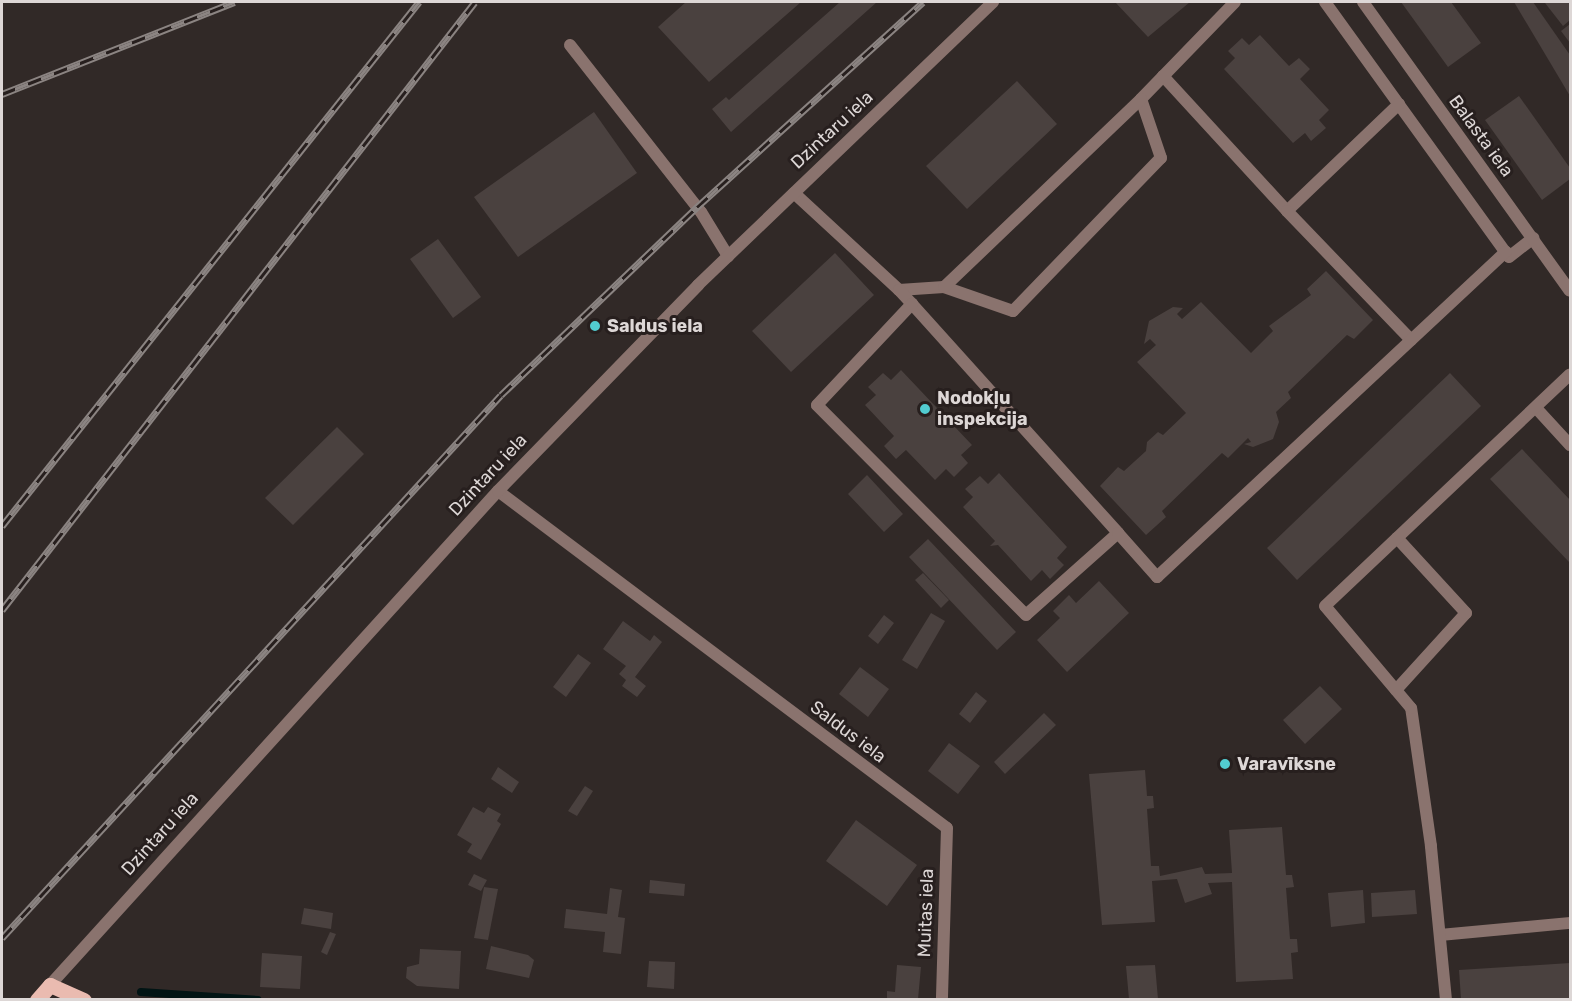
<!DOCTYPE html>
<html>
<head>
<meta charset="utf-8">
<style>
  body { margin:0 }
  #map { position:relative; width:1572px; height:1001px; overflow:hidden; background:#312927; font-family:Rubik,sans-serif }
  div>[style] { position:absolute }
  .stream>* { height:8px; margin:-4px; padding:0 4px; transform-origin:4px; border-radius:4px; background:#011414 }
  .building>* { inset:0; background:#4a413f }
  .service>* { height:12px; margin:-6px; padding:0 6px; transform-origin:6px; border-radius:6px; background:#8a736e }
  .minor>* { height:12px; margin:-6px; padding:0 6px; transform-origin:6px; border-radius:6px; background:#8a736e }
  .tertiary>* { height:12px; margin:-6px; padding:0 6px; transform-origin:6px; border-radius:6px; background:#8a736e }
  .primary>* { height:15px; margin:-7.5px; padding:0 7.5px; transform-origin:7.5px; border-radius:7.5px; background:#eabbb0 }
  .rail>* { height:7px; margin-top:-3.5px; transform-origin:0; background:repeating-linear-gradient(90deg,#271f1e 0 14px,#8b8482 0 28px); box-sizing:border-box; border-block:2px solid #8b8482 }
  .dots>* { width:16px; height:16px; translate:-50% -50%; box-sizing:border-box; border:3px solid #271f1e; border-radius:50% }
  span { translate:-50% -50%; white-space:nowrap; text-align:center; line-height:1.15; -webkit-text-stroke:6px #271f1e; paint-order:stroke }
  .street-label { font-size:18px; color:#ddd7d6 }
  .poi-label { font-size:18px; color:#ddd7d6; font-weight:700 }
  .left { translate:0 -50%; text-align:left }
  .frame { position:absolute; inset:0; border:3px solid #ddd7d6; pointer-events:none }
</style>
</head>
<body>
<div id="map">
  <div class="stream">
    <div style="left:141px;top:992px;width:117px;rotate:3.9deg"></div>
  </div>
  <div class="building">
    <div style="clip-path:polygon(686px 2px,801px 2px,709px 82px,658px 27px)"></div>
    <div style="clip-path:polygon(840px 2px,877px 2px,731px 132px,712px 109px,726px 97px,729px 100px)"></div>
    <div style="clip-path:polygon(1115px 2px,1190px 2px,1148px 37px)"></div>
    <div style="clip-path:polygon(1401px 2px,1451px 2px,1481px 43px,1448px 67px)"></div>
    <div style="clip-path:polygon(1514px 2px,1533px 2px,1570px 55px,1570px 96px)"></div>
    <div style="clip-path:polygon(1570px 2px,1570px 20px,1563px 26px,1545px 3px)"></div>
    <div style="clip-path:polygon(1570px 24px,1570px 43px,1561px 31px)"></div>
    <div style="clip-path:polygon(1260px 35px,1289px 66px,1299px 58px,1310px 69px,1300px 79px,1329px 110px,1319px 120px,1326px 128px,1311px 141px,1305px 133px,1293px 143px,1224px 69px,1235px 58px,1228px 51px,1242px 38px,1249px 45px)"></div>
    <div style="clip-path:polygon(1017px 81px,1057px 124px,967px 209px,926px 166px)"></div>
    <div style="clip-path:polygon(1519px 96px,1570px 168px,1570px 179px,1542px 200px,1485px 120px)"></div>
    <div style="clip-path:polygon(594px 112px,637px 173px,518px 257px,474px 197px)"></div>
    <div style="clip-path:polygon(438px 239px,481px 297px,453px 318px,410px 259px)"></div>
    <div style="clip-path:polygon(835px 253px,874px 295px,791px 372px,752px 331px)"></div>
    <div style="clip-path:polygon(1326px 271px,1373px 320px,1354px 339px,1347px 335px,1288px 392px,1291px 398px,1276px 412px,1279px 422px,1273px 439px,1253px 447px,1244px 444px,1251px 442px,1248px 438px,1228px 458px,1222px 453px,1162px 511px,1166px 517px,1146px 535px,1100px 486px,1118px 467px,1124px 471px,1146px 451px,1147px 442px,1158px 432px,1163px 435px,1186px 413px,1137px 362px,1156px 345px,1150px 339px,1144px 344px,1149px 321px,1173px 307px,1183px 308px,1177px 314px,1182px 319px,1201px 302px,1251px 353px,1273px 331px,1269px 326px,1311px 295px,1307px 289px)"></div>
    <div style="clip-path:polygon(901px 370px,972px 445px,961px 455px,968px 463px,954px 477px,946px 469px,935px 480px,906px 450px,896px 459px,884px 446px,894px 436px,865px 405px,876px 395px,868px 387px,883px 373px,891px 380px)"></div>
    <div style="clip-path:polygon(1450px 373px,1481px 406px,1297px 580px,1267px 548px)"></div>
    <div style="clip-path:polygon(337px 427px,364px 454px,293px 525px,265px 498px)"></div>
    <div style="clip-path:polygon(1522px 449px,1570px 500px,1570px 563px,1490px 479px)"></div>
    <div style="clip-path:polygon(999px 473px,1067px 547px,1057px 558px,1064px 565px,1050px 579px,1042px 570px,1031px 581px,998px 545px,990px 546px,995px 541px,963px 507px,973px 497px,965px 489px,980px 476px,988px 484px)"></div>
    <div style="clip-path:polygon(867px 475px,903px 514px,884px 532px,848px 494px)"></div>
    <div style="clip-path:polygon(928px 539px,1016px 632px,997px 650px,909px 557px)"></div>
    <div style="clip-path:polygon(923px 573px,949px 600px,941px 608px,915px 580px)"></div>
    <div style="clip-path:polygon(1099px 581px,1129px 613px,1067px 672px,1037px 640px,1060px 618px,1053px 611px,1069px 595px,1076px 603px)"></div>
    <div style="clip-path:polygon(931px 613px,945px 621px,917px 669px,902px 660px)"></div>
    <div style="clip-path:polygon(884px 615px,894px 623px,878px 644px,868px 636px)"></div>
    <div style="clip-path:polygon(623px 621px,650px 641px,654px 635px,662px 642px,635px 677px,646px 686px,637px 697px,622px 686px,626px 680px,619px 674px,626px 666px,603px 649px)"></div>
    <div style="clip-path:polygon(578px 654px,591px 663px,566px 697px,553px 687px)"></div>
    <div style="clip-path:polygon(860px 667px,889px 689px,868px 717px,839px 694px)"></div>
    <div style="clip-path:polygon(1320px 686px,1342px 709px,1305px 744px,1283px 720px)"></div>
    <div style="clip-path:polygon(976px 692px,987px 701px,970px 723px,959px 714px)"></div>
    <div style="clip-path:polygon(1044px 713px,1056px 725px,1005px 774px,994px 762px)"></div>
    <div style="clip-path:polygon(949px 743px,980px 766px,958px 794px,928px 771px)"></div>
    <div style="clip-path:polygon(498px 767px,519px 782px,512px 793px,491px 779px)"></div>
    <div style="clip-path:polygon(1145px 770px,1147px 796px,1153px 796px,1154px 808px,1147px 809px,1151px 866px,1159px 866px,1160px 876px,1202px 867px,1205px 874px,1232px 873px,1229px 830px,1282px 827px,1286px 875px,1292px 875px,1294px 887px,1286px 888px,1290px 939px,1297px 939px,1298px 952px,1291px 953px,1293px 979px,1236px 982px,1232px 882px,1208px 883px,1212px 894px,1185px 903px,1177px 879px,1152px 881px,1155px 922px,1102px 925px,1089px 774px)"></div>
    <div style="clip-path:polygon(585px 786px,593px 791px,577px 816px,568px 811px)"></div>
    <div style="clip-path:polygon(473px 807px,484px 813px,488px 807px,501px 814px,497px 821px,501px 824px,481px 860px,467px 852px,472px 844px,457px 835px)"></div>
    <div style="clip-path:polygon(856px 820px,917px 865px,887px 906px,826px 861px)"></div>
    <div style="clip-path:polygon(474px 874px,487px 880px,481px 891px,468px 885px)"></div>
    <div style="clip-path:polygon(650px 880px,685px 884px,684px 896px,649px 893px)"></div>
    <div style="clip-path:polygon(484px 887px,498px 889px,488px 940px,474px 938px)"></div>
    <div style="clip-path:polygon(610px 888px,622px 890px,618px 917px,625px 918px,621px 954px,603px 952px,605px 932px,564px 928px,566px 909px,607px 914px)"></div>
    <div style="clip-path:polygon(1363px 890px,1365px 923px,1331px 927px,1328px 893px)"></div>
    <div style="clip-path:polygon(1415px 890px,1417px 914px,1372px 917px,1371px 893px)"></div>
    <div style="clip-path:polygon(304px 908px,333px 913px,331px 929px,301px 924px)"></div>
    <div style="clip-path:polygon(330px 932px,336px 934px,327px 955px,321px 952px)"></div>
    <div style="clip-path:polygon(491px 946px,528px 955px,534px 960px,529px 978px,486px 969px)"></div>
    <div style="clip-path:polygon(420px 949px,461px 951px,459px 989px,417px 986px,406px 978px,407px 967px,419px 964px)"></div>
    <div style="clip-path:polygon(262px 953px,302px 956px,300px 989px,260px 987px)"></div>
    <div style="clip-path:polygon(649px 961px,675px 962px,674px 989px,647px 987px)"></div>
    <div style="clip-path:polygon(1570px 963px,1570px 999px,1461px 999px,1459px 970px)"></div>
    <div style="clip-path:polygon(897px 965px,921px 967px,918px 999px,887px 999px,887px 991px,895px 992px)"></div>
    <div style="clip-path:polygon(1155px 965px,1158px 999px,1129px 999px,1126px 966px)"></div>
  </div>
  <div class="service">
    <div style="left:1325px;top:2px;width:314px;rotate:54.2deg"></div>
    <div style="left:1509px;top:257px;width:31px;rotate:-38deg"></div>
    <div style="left:570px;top:45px;width:212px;rotate:51.9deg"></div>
    <div style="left:701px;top:212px;width:52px;rotate:58.5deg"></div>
    <div style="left:1163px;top:76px;width:183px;rotate:47.4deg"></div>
    <div style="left:1287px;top:211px;width:155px;rotate:-43.7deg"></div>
    <div style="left:1141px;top:99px;width:135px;rotate:-45.9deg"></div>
    <div style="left:794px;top:193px;width:143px;rotate:42.7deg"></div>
    <div style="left:899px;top:290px;width:45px;rotate:-3.8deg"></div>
    <div style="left:944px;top:287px;width:73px;rotate:19.2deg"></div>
    <div style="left:1013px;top:311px;width:213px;rotate:-46deg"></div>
    <div style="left:1161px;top:158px;width:62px;rotate:-108.7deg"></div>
    <div style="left:1141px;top:99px;width:272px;rotate:136.3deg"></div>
    <div style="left:1287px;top:211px;width:179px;rotate:46.1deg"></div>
    <div style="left:899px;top:290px;width:19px;rotate:47deg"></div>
    <div style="left:912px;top:304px;width:308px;rotate:48deg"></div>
    <div style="left:1118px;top:533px;width:123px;rotate:138.3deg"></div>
    <div style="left:1026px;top:615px;width:296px;rotate:-134.9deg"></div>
    <div style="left:817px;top:405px;width:139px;rotate:-46.8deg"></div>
    <div style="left:1118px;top:533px;width:59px;rotate:48.4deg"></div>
    <div style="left:1157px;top:577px;width:477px;rotate:-43deg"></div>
  </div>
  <div class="minor">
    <div style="left:1363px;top:2px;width:355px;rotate:54.4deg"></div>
    <div style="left:1537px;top:409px;width:49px;rotate:47.5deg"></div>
    <div style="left:498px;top:491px;width:561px;rotate:36.89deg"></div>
    <div style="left:947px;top:828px;width:172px;rotate:91.7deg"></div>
    <div style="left:1396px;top:690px;width:104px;rotate:-47.7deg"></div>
    <div style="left:1466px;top:613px;width:102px;rotate:-132.6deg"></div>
    <div style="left:1440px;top:935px;width:131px;rotate:-5.3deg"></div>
    <div style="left:1446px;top:1000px;width:155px;rotate:-95.6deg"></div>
    <div style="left:1431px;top:846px;width:139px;rotate:-98.2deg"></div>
    <div style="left:1411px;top:708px;width:133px;rotate:-130.1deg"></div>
    <div style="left:1325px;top:606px;width:337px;rotate:-43.4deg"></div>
  </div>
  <div class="tertiary">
    <div style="left:50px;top:985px;width:667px;rotate:-47.8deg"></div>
    <div style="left:498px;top:491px;width:287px;rotate:-45.8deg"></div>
    <div style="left:698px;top:285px;width:409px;rotate:-43.8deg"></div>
  </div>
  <div class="primary">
    <div style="left:37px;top:1000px;width:20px;rotate:-49deg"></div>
    <div style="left:50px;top:985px;width:37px;rotate:24deg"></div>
  </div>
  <div class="rail">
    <div style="left:2px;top:94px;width:250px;rotate:-21.6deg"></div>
    <div style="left:2px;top:526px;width:670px;rotate:-51.49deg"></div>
    <div style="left:2px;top:610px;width:770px;rotate:-52.12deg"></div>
    <div style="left:2px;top:938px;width:737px;rotate:-47.42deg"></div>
    <div style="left:501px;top:395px;width:272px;rotate:-43.8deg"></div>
    <div style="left:697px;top:207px;width:305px;rotate:-42.2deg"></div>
  </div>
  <div class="dots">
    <div style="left:595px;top:326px;background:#52ccd0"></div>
    <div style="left:925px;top:409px;background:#52ccd0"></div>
    <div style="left:1225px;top:764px;background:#52ccd0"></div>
  </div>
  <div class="street-label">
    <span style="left:832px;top:130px;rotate:-43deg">Dzintaru iela</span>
    <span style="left:1481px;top:136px;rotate:54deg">Balasta iela</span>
    <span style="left:488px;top:475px;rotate:-47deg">Dzintaru iela</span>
    <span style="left:848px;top:732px;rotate:37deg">Saldus iela</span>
    <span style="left:160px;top:834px;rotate:-48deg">Dzintaru iela</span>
    <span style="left:926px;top:913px;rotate:-88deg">Muitas iela</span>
  </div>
  <div class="poi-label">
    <span class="left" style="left:607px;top:326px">Saldus iela</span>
    <span class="left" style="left:937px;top:409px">Nodokļu<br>inspekcija</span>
    <span class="left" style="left:1237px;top:764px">Varavīksne</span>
  </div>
  <div class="frame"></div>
</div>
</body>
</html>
